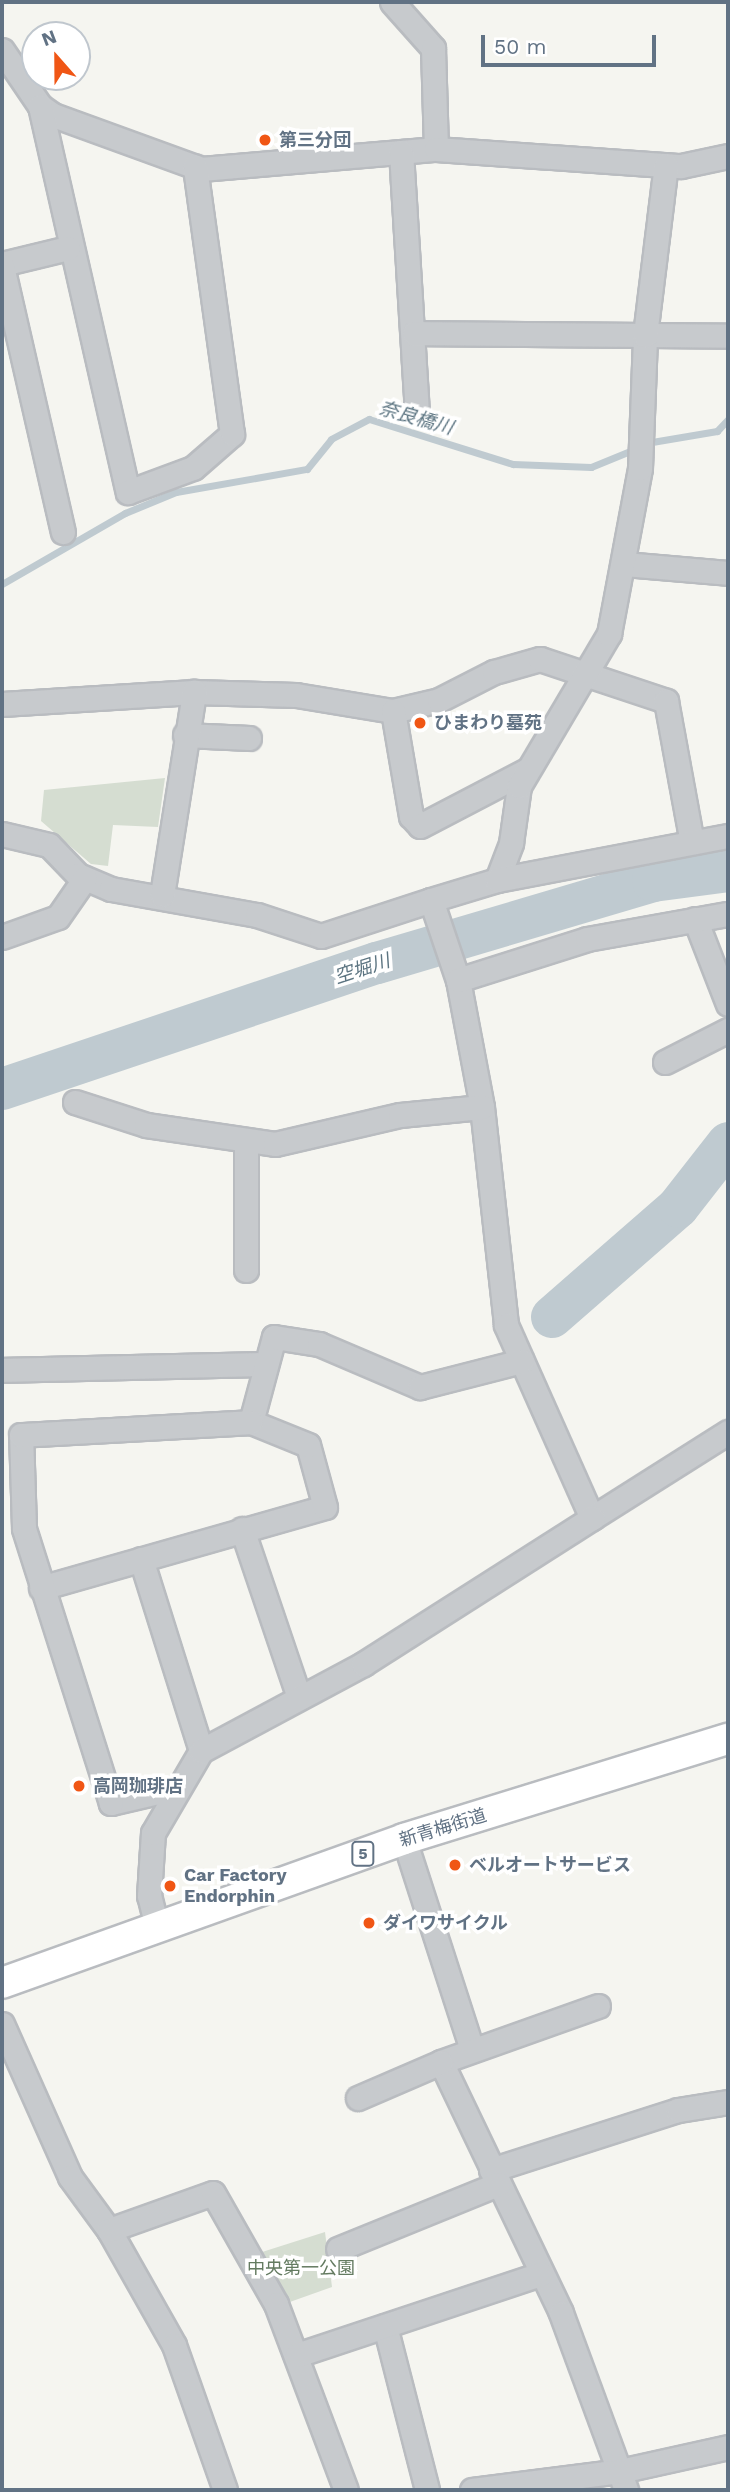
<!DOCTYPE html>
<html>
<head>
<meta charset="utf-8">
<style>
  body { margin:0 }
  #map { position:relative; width:730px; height:2492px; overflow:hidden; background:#f5f5f0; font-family:"Work Sans","Noto Sans JP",sans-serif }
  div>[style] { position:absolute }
  .green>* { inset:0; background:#d5ddd1 }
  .stream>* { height:7px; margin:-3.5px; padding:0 3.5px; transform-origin:3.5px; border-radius:3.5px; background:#bfcad0 }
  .river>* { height:42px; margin:-21px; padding:0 21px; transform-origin:21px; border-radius:21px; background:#bfcad0 }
  .roads { filter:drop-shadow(2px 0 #b9bcc0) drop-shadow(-2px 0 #b9bcc0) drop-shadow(0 2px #b9bcc0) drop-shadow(0 -2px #b9bcc0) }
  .minor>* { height:23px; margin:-11.5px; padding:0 11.5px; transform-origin:11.5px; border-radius:11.5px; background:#c7cacd }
  .major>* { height:30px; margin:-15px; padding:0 15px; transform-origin:15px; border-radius:15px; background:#fff }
  .dots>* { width:19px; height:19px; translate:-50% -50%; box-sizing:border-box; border:4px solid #fff; border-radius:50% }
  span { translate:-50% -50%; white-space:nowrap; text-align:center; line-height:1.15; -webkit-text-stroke:7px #fff; paint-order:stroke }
  .shield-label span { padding:2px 5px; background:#fff; border:2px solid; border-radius:5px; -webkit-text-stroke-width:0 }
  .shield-label { font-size:16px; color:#617284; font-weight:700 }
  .poi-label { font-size:18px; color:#617284; font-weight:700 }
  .left { translate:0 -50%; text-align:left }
  .street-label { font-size:18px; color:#617284 }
  .park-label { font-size:18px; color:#647b61 }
  .water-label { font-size:19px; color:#5d7582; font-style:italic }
  .frame { position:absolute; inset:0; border:4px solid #617284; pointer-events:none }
  .north { position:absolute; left:21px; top:21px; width:70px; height:70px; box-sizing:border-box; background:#fff; border:2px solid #c0c7ce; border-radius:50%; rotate:339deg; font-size:19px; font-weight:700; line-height:28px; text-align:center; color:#617284 }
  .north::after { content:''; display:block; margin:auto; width:24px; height:32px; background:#f05615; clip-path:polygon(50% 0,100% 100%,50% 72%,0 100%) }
  .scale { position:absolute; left:481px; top:35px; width:175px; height:32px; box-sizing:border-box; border:4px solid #617284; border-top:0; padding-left:9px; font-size:21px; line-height:24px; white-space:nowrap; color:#617284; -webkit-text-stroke:5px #fff; paint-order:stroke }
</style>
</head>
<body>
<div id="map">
  <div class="green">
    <div style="clip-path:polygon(165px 778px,158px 827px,113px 825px,108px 866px,91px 864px,41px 821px,44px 790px)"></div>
    <div style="clip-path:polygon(325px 2232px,332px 2287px,287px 2303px,259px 2253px)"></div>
  </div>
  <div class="stream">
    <div style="left:2px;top:584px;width:142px;rotate:-30deg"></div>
    <div style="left:125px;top:513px;width:55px;rotate:-22.4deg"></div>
    <div style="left:176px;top:492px;width:133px;rotate:-10deg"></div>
    <div style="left:307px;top:469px;width:38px;rotate:-51deg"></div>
    <div style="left:331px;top:439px;width:43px;rotate:-27.8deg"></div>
    <div style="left:369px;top:419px;width:151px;rotate:17.4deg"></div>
    <div style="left:513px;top:464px;width:78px;rotate:2.2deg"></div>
    <div style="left:591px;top:467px;width:66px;rotate:-22.3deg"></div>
    <div style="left:652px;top:442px;width:66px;rotate:-9.6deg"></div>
    <div style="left:717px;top:431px;width:16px;rotate:-47deg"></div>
  </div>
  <div class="river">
    <div style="left:2px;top:1089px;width:396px;rotate:-18.6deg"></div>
    <div style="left:377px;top:963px;width:288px;rotate:-16.5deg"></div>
    <div style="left:653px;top:881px;width:76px;rotate:-7.6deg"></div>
    <div style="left:552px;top:1317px;width:167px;rotate:-41.1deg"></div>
    <div style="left:678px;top:1207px;width:81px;rotate:-52deg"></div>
  </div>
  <div class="roads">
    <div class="minor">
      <div style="left:392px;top:2px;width:62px;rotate:48.3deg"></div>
      <div style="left:433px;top:48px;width:101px;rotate:88.3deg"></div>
      <div style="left:2px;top:50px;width:68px;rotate:55.8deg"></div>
      <div style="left:40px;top:106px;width:16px;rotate:35deg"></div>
      <div style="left:53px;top:115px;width:158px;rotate:20deg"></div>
      <div style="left:201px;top:169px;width:236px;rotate:-4.9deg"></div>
      <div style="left:436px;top:149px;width:246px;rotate:4deg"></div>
      <div style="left:681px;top:166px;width:48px;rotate:-12deg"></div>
      <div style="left:40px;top:106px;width:396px;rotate:77.2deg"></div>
      <div style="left:128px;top:492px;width:69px;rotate:-20.3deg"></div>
      <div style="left:193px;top:468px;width:52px;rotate:-41.1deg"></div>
      <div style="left:232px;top:434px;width:270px;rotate:-97.9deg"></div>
      <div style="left:401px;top:152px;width:259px;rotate:86.5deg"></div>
      <div style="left:2px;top:264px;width:68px;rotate:-13.6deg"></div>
      <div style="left:2px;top:266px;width:273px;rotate:77.1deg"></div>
      <div style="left:414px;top:333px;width:314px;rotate:0.5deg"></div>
      <div style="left:624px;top:564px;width:104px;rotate:4.9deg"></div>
      <div style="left:2px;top:704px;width:192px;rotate:-3.6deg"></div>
      <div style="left:194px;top:692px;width:102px;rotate:1.7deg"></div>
      <div style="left:296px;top:695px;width:98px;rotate:9.4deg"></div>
      <div style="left:393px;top:711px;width:47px;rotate:-13.4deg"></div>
      <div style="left:439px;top:700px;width:62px;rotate:-27deg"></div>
      <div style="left:494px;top:672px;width:48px;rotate:-15.8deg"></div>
      <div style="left:540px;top:659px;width:133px;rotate:18.4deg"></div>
      <div style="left:666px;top:701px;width:143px;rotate:79.6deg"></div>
      <div style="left:393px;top:711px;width:107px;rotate:80.3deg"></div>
      <div style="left:411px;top:816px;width:13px;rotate:48deg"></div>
      <div style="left:420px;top:826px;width:121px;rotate:-27.6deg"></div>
      <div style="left:185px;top:735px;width:64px;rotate:2.7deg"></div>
      <div style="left:2px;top:834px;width:48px;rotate:13.2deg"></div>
      <div style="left:49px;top:845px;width:42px;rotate:46deg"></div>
      <div style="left:78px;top:875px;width:36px;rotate:23deg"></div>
      <div style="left:111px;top:889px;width:148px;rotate:10.1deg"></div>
      <div style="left:257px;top:915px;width:67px;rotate:18.2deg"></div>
      <div style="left:321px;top:936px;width:116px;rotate:-18.1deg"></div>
      <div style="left:431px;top:900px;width:84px;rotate:71.4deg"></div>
      <div style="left:458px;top:980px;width:129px;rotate:79.3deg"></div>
      <div style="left:482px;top:1107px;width:219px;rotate:83.7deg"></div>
      <div style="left:506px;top:1325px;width:211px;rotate:66deg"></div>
      <div style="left:592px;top:1518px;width:161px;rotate:-32.3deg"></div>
      <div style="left:497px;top:880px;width:40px;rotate:-69deg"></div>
      <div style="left:511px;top:843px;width:58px;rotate:-82deg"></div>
      <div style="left:519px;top:786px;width:177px;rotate:-59.4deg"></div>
      <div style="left:609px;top:634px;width:169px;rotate:-79.4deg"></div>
      <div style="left:640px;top:468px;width:133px;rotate:-87.8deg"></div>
      <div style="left:645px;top:335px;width:171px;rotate:-83deg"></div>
      <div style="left:162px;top:895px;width:206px;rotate:-81deg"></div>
      <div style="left:431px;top:900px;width:69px;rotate:-16.9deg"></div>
      <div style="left:497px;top:880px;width:235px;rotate:-10.8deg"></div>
      <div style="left:695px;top:919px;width:91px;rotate:68.8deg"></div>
      <div style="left:2px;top:937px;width:59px;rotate:-19.7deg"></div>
      <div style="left:58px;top:917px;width:47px;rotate:-55.3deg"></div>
      <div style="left:458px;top:980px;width:135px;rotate:-17.6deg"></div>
      <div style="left:587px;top:939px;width:143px;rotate:-10.1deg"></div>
      <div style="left:665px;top:1062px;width:71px;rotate:-26.9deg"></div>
      <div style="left:75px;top:1102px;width:75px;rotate:17.9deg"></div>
      <div style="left:146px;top:1125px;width:130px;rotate:8.4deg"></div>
      <div style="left:275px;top:1144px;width:128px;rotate:-13.1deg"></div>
      <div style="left:400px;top:1115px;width:82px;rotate:-5.6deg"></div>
      <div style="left:246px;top:1270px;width:128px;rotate:-90deg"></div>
      <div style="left:2px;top:1370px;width:261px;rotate:-1.3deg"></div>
      <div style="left:242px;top:1529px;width:177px;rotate:71.3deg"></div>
      <div style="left:141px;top:1559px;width:201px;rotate:72.6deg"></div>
      <div style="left:41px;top:1588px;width:295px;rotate:-15.9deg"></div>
      <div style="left:325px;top:1507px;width:64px;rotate:-105.3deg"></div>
      <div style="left:308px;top:1445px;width:61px;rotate:-158deg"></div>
      <div style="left:251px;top:1422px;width:88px;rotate:-74.9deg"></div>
      <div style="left:274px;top:1337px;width:46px;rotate:8.8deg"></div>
      <div style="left:319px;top:1344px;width:110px;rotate:23.1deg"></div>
      <div style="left:420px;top:1387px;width:105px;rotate:-14.3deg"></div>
      <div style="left:175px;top:1788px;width:66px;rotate:166.8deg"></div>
      <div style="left:111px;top:1803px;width:288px;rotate:-107.6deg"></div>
      <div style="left:24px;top:1528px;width:93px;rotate:-91.8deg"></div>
      <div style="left:21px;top:1435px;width:230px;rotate:-3.2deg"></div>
      <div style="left:404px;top:1839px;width:221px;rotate:72.1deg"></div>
      <div style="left:157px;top:1927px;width:32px;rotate:-104deg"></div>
      <div style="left:149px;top:1896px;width:63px;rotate:-86.4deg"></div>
      <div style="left:153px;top:1833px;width:95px;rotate:-59.7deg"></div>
      <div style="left:201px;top:1751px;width:184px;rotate:-28.2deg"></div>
      <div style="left:363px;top:1664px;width:272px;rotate:-32.5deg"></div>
      <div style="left:598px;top:2006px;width:167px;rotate:160.4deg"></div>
      <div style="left:441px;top:2062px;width:278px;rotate:64.4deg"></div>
      <div style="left:561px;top:2313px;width:189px;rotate:69.8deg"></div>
      <div style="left:2px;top:2024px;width:167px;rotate:66deg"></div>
      <div style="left:70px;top:2177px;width:66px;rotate:53.7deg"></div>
      <div style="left:109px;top:2230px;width:132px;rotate:60.5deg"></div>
      <div style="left:174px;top:2345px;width:154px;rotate:70.6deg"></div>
      <div style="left:358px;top:2098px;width:90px;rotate:-23.4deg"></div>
      <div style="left:491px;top:2170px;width:196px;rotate:-17.8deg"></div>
      <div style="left:678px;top:2110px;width:51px;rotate:-9.1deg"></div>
      <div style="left:109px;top:2230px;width:110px;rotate:-19.6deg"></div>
      <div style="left:213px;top:2193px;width:128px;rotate:60.4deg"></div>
      <div style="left:276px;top:2304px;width:199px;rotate:69.4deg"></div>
      <div style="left:338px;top:2249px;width:173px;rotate:-22.1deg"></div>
      <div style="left:385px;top:2326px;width:169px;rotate:75.6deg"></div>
      <div style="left:297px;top:2355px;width:257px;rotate:-18.4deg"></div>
      <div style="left:472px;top:2490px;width:149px;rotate:-7.3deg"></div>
      <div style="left:620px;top:2471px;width:111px;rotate:-12.5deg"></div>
    </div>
    <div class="major">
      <div style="left:2px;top:1983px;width:427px;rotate:-19.7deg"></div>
      <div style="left:404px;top:1839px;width:339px;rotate:-17.2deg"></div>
    </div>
  </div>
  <div class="dots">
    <div style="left:265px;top:140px;background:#f05615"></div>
    <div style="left:420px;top:723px;background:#f05615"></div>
    <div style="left:79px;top:1786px;background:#f05615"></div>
    <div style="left:455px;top:1865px;background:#f05615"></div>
    <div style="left:170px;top:1886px;background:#f05615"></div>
    <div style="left:369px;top:1923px;background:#f05615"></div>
  </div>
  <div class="shield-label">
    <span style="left:363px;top:1854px">5</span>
  </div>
  <div class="poi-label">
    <span class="left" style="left:279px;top:140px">第三分団</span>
    <span class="left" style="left:434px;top:723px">ひまわり墓苑</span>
    <span class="left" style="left:93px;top:1786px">高岡珈琲店</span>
    <span class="left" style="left:469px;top:1865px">ベルオートサービス</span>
    <span class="left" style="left:184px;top:1886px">Car Factory<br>Endorphin</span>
    <span class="left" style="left:383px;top:1923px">ダイワサイクル</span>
  </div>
  <div class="street-label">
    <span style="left:443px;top:1828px;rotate:-17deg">新青梅街道</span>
  </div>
  <div class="park-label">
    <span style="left:301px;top:2268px">中央第一公園</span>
  </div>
  <div class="water-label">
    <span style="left:416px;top:418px;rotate:16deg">奈良橋川</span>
    <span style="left:362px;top:969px;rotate:-18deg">空堀川</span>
  </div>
  <div class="frame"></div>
  <div class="north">N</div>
  <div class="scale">50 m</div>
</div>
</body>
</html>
